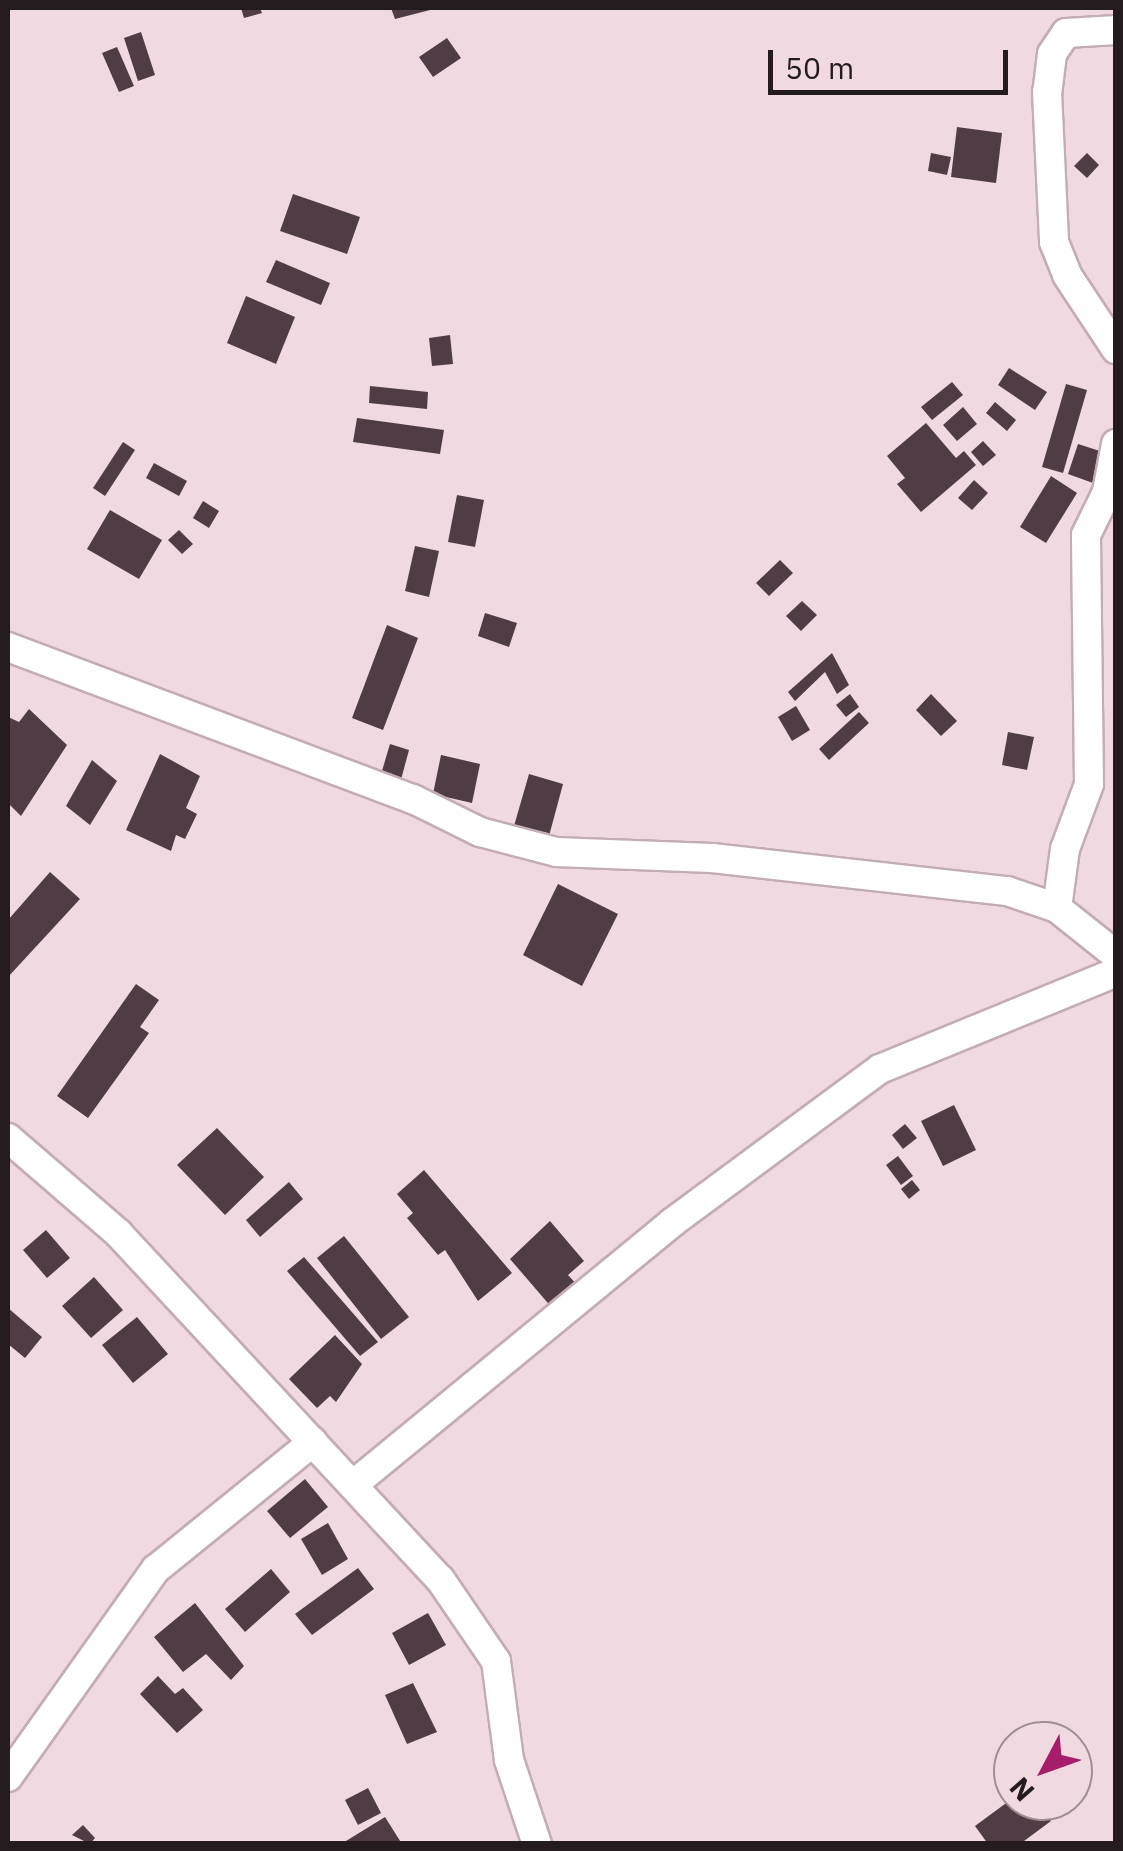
<!DOCTYPE html>
<html>
<head>
<meta charset="utf-8">
<style>
  body { margin:0 }
  #map { position:relative; width:1123px; height:1851px; overflow:hidden; background:#f1d9e2; font-family:"IBM Plex Sans",sans-serif }
  div>[style] { position:absolute }
  .building>* { inset:0; background:#4f3c44 }
  .roads { filter:drop-shadow(2px 0 #c3acb5) drop-shadow(-2px 0 #c3acb5) drop-shadow(0 2px #c3acb5) drop-shadow(0 -2px #c3acb5) }
  .minor>* { height:28px; margin:-14px; padding:0 14px; transform-origin:14px; border-radius:14px; background:#fff }
  span { translate:-50% -50%; white-space:nowrap; text-align:center; line-height:1.15; -webkit-text-stroke:10px #f1d9e2; paint-order:stroke }
  .frame { position:absolute; inset:0; border:10px solid #241b1f; pointer-events:none }
  .north { position:absolute; left:993px; top:1721px; width:100px; height:100px; box-sizing:border-box; background:#f1d9e2; border:2px solid #9f8d94; border-radius:50%; rotate:229deg; font-size:28px; font-weight:700; line-height:40px; text-align:center; color:#241b1f }
  .north::after { content:''; display:block; margin:auto; width:35px; height:45px; background:#a41e6a; clip-path:polygon(50% 0,100% 100%,50% 72%,0 100%) }
  .scale { position:absolute; left:768px; top:50px; width:240px; height:45px; box-sizing:border-box; border:5px solid #241b1f; border-top:0; padding-left:12px; font-size:30px; line-height:35px; white-space:nowrap; color:#241b1f; -webkit-text-stroke:8px #f1d9e2; paint-order:stroke }
</style>
</head>
<body>
<div id="map">
  <div class="building">
    <div style="clip-path:polygon(241px 8px,260px 8px,262px 13px,244px 18px)"></div>
    <div style="clip-path:polygon(391px 8px,438px 8px,395px 19px)"></div>
    <div style="clip-path:polygon(141px 32px,155px 75px,138px 81px,124px 38px)"></div>
    <div style="clip-path:polygon(447px 38px,461px 58px,433px 77px,419px 57px)"></div>
    <div style="clip-path:polygon(117px 47px,134px 86px,119px 92px,102px 53px)"></div>
    <div style="clip-path:polygon(957px 127px,1002px 133px,996px 183px,951px 177px)"></div>
    <div style="clip-path:polygon(931px 153px,951px 157px,947px 175px,928px 171px)"></div>
    <div style="clip-path:polygon(1087px 153px,1099px 165px,1087px 178px,1074px 166px)"></div>
    <div style="clip-path:polygon(293px 194px,360px 217px,347px 254px,280px 231px)"></div>
    <div style="clip-path:polygon(276px 260px,330px 283px,321px 305px,266px 282px)"></div>
    <div style="clip-path:polygon(246px 296px,295px 317px,276px 364px,227px 343px)"></div>
    <div style="clip-path:polygon(450px 335px,453px 364px,432px 366px,429px 338px)"></div>
    <div style="clip-path:polygon(1009px 368px,1047px 392px,1035px 410px,998px 385px)"></div>
    <div style="clip-path:polygon(952px 382px,963px 395px,932px 420px,921px 407px)"></div>
    <div style="clip-path:polygon(1066px 384px,1087px 390px,1063px 473px,1042px 467px)"></div>
    <div style="clip-path:polygon(370px 386px,428px 392px,427px 409px,369px 403px)"></div>
    <div style="clip-path:polygon(995px 402px,1016px 420px,1007px 431px,986px 413px)"></div>
    <div style="clip-path:polygon(963px 407px,977px 424px,957px 441px,943px 425px)"></div>
    <div style="clip-path:polygon(357px 418px,444px 430px,440px 454px,353px 442px)"></div>
    <div style="clip-path:polygon(926px 423px,956px 458px,964px 451px,976px 465px,921px 512px,897px 484px,905px 478px,887px 456px)"></div>
    <div style="clip-path:polygon(983px 441px,996px 455px,983px 466px,971px 452px)"></div>
    <div style="clip-path:polygon(123px 442px,135px 450px,105px 496px,93px 488px)"></div>
    <div style="clip-path:polygon(1078px 444px,1103px 452px,1093px 483px,1068px 474px)"></div>
    <div style="clip-path:polygon(154px 463px,187px 481px,179px 496px,146px 478px)"></div>
    <div style="clip-path:polygon(1051px 476px,1077px 493px,1046px 543px,1020px 527px)"></div>
    <div style="clip-path:polygon(974px 480px,988px 493px,972px 510px,958px 498px)"></div>
    <div style="clip-path:polygon(457px 495px,484px 500px,475px 547px,448px 542px)"></div>
    <div style="clip-path:polygon(203px 501px,219px 511px,209px 528px,193px 518px)"></div>
    <div style="clip-path:polygon(110px 510px,162px 540px,139px 579px,87px 549px)"></div>
    <div style="clip-path:polygon(179px 530px,193px 544px,182px 554px,168px 540px)"></div>
    <div style="clip-path:polygon(415px 546px,439px 551px,429px 597px,405px 591px)"></div>
    <div style="clip-path:polygon(780px 560px,793px 573px,769px 596px,756px 583px)"></div>
    <div style="clip-path:polygon(802px 601px,817px 615px,801px 631px,786px 616px)"></div>
    <div style="clip-path:polygon(485px 613px,517px 623px,509px 647px,478px 636px)"></div>
    <div style="clip-path:polygon(387px 625px,418px 638px,383px 730px,352px 718px)"></div>
    <div style="clip-path:polygon(832px 653px,849px 685px,837px 694px,825px 672px,795px 701px,788px 692px)"></div>
    <div style="clip-path:polygon(850px 694px,859px 707px,846px 717px,836px 705px)"></div>
    <div style="clip-path:polygon(931px 694px,957px 721px,941px 736px,916px 710px)"></div>
    <div style="clip-path:polygon(796px 706px,810px 730px,792px 741px,778px 717px)"></div>
    <div style="clip-path:polygon(29px 709px,67px 745px,21px 816px,8px 803px,8px 717px,19px 722px)"></div>
    <div style="clip-path:polygon(859px 712px,869px 723px,829px 760px,819px 749px)"></div>
    <div style="clip-path:polygon(1008px 732px,1034px 737px,1027px 770px,1002px 765px)"></div>
    <div style="clip-path:polygon(390px 744px,409px 750px,399px 787px,379px 781px)"></div>
    <div style="clip-path:polygon(160px 754px,200px 776px,186px 808px,197px 814px,185px 839px,176px 835px,171px 851px,126px 830px)"></div>
    <div style="clip-path:polygon(441px 755px,480px 764px,472px 803px,433px 794px)"></div>
    <div style="clip-path:polygon(92px 760px,117px 781px,90px 825px,66px 806px)"></div>
    <div style="clip-path:polygon(529px 774px,563px 784px,549px 836px,514px 826px)"></div>
    <div style="clip-path:polygon(50px 872px,80px 899px,8px 977px,8px 920px)"></div>
    <div style="clip-path:polygon(558px 884px,618px 914px,582px 986px,523px 955px)"></div>
    <div style="clip-path:polygon(136px 984px,159px 1000px,140px 1027px,149px 1033px,88px 1118px,57px 1096px)"></div>
    <div style="clip-path:polygon(954px 1105px,976px 1150px,943px 1166px,921px 1121px)"></div>
    <div style="clip-path:polygon(905px 1124px,917px 1138px,903px 1149px,892px 1135px)"></div>
    <div style="clip-path:polygon(217px 1128px,264px 1177px,225px 1215px,177px 1165px)"></div>
    <div style="clip-path:polygon(898px 1156px,913px 1176px,901px 1185px,886px 1165px)"></div>
    <div style="clip-path:polygon(424px 1170px,512px 1273px,478px 1301px,445px 1250px,438px 1255px,407px 1218px,413px 1213px,397px 1194px)"></div>
    <div style="clip-path:polygon(912px 1180px,920px 1190px,909px 1199px,901px 1189px)"></div>
    <div style="clip-path:polygon(289px 1182px,303px 1199px,260px 1237px,246px 1220px)"></div>
    <div style="clip-path:polygon(550px 1221px,584px 1261px,568px 1275px,580px 1288px,553px 1309px,510px 1259px)"></div>
    <div style="clip-path:polygon(46px 1230px,70px 1258px,47px 1278px,23px 1250px)"></div>
    <div style="clip-path:polygon(344px 1236px,409px 1317px,381px 1339px,317px 1258px)"></div>
    <div style="clip-path:polygon(304px 1257px,378px 1342px,360px 1356px,287px 1271px)"></div>
    <div style="clip-path:polygon(94px 1277px,123px 1310px,91px 1338px,62px 1306px)"></div>
    <div style="clip-path:polygon(8px 1308px,42px 1337px,25px 1358px,8px 1344px)"></div>
    <div style="clip-path:polygon(137px 1317px,168px 1354px,133px 1383px,102px 1345px)"></div>
    <div style="clip-path:polygon(335px 1335px,362px 1364px,336px 1402px,330px 1396px,317px 1408px,289px 1379px)"></div>
    <div style="clip-path:polygon(305px 1479px,328px 1507px,290px 1538px,267px 1511px)"></div>
    <div style="clip-path:polygon(328px 1523px,348px 1559px,322px 1575px,301px 1539px)"></div>
    <div style="clip-path:polygon(358px 1568px,374px 1589px,312px 1635px,295px 1614px)"></div>
    <div style="clip-path:polygon(271px 1569px,290px 1592px,245px 1632px,225px 1609px)"></div>
    <div style="clip-path:polygon(195px 1603px,244px 1666px,231px 1680px,206px 1654px,183px 1672px,154px 1637px)"></div>
    <div style="clip-path:polygon(428px 1613px,446px 1645px,409px 1665px,392px 1633px)"></div>
    <div style="clip-path:polygon(158px 1676px,175px 1694px,183px 1688px,203px 1710px,177px 1733px,140px 1694px)"></div>
    <div style="clip-path:polygon(413px 1683px,437px 1732px,407px 1744px,385px 1695px)"></div>
    <div style="clip-path:polygon(368px 1788px,381px 1813px,358px 1825px,345px 1800px)"></div>
    <div style="clip-path:polygon(1013px 1798px,1037px 1801px,1051px 1821px,1020px 1844px,988px 1844px,975px 1826px)"></div>
    <div style="clip-path:polygon(385px 1817px,402px 1844px,348px 1844px,346px 1841px)"></div>
    <div style="clip-path:polygon(83px 1825px,95px 1838px,90px 1844px,72px 1835px)"></div>
  </div>
  <div class="roads">
    <div class="minor">
      <div style="left:1116px;top:30px;width:50px;rotate:176.6deg"></div>
      <div style="left:1066px;top:33px;width:25px;rotate:124deg"></div>
      <div style="left:1052px;top:54px;width:38px;rotate:97deg"></div>
      <div style="left:1047px;top:92px;width:150px;rotate:87.3deg"></div>
      <div style="left:1054px;top:242px;width:35px;rotate:68deg"></div>
      <div style="left:1067px;top:275px;width:89px;rotate:56.5deg"></div>
      <div style="left:8px;top:647px;width:433px;rotate:20.6deg"></div>
      <div style="left:413px;top:799px;width:75px;rotate:26.2deg"></div>
      <div style="left:480px;top:832px;width:79px;rotate:14.7deg"></div>
      <div style="left:556px;top:852px;width:156px;rotate:2.2deg"></div>
      <div style="left:712px;top:858px;width:297px;rotate:6.4deg"></div>
      <div style="left:1007px;top:891px;width:53px;rotate:18.8deg"></div>
      <div style="left:1057px;top:908px;width:75px;rotate:38.5deg"></div>
      <div style="left:1057px;top:908px;width:60px;rotate:-82.3deg"></div>
      <div style="left:1065px;top:849px;width:69px;rotate:-69.7deg"></div>
      <div style="left:1089px;top:784px;width:249px;rotate:-90.7deg"></div>
      <div style="left:1086px;top:535px;width:48px;rotate:-64deg"></div>
      <div style="left:1107px;top:492px;width:49px;rotate:-79.4deg"></div>
      <div style="left:8px;top:1138px;width:145px;rotate:40.8deg"></div>
      <div style="left:118px;top:1233px;width:473px;rotate:47.1deg"></div>
      <div style="left:440px;top:1579px;width:99px;rotate:55.7deg"></div>
      <div style="left:496px;top:1661px;width:100px;rotate:82.5deg"></div>
      <div style="left:509px;top:1760px;width:89px;rotate:71.6deg"></div>
      <div style="left:354px;top:1484px;width:413px;rotate:-39.4deg"></div>
      <div style="left:673px;top:1222px;width:257px;rotate:-36.5deg"></div>
      <div style="left:880px;top:1069px;width:255px;rotate:-22.3deg"></div>
      <div style="left:8px;top:1777px;width:255px;rotate:-54.6deg"></div>
      <div style="left:156px;top:1569px;width:202px;rotate:-39deg"></div>
    </div>
  </div>
  <div class="frame"></div>
  <div class="north">N</div>
  <div class="scale">50 m</div>
</div>
</body>
</html>
